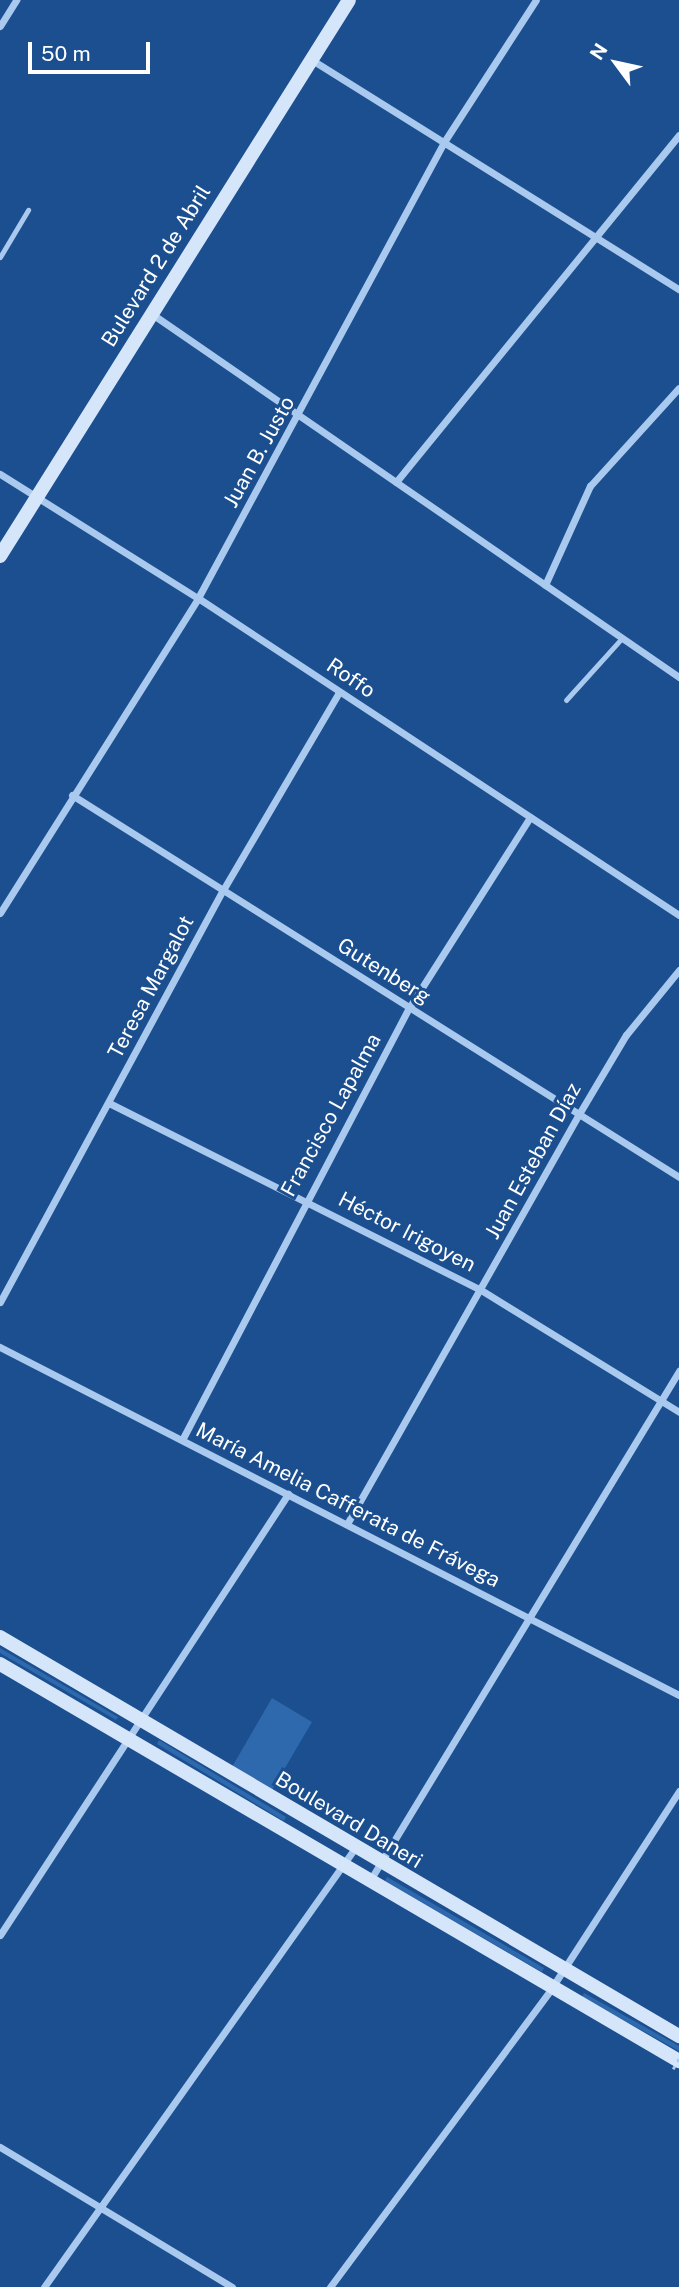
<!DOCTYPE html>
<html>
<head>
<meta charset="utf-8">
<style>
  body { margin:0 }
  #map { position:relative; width:679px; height:2287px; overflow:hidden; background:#1b4f8f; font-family:"Public Sans",sans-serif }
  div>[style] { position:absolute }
  .green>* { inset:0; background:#2e69ad }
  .service>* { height:5px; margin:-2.5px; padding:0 2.5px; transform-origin:2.5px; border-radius:2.5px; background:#a9c9ee }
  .minor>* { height:7px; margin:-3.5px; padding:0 3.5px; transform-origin:3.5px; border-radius:3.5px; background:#a9c9ee }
  .secondary>* { height:14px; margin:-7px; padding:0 7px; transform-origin:7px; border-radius:7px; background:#d6e6fa }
  .path-bridge>* { height:2.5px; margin-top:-1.25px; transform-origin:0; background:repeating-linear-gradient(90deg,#a9c9ee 0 3.5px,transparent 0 8.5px) }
  span { translate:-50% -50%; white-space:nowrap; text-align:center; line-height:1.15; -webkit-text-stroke:6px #1b4f8f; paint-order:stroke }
  .street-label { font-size:21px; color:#fff }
  .north { position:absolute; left:581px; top:28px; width:70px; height:70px; -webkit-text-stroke:5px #1b4f8f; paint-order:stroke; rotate:303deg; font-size:19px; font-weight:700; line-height:28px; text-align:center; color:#fff }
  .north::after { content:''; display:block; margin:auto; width:24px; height:32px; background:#fff; clip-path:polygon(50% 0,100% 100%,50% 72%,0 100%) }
  .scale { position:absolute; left:28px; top:42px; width:122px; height:32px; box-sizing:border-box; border:4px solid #fff; border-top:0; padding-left:9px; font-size:21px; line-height:24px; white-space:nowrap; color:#fff; -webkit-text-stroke:5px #1b4f8f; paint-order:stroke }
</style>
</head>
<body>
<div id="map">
  <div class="green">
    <div style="clip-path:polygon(0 1648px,118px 1717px,116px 1720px,0 1653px)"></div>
    <div style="clip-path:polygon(272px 1698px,312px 1722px,272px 1790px,232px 1767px)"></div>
    <div style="clip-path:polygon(159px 1740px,286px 1817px,284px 1821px,157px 1744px)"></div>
    <div style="clip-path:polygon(387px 1877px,544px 1968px,542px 1972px,385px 1881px)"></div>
    <div style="clip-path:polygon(584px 1993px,679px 2046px,679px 2051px,582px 1997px)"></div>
  </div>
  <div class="service">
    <div style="left:0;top:257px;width:55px;rotate:-59.2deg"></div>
    <div style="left:566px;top:700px;width:84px;rotate:-47.9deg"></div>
  </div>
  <div class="minor">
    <div style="left:0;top:26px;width:31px;rotate:-58deg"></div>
    <div style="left:312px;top:60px;width:433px;rotate:32deg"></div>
    <div style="left:152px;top:314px;width:640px;rotate:34.56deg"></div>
    <div style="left:0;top:474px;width:234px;rotate:32.1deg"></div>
    <div style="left:198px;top:598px;width:576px;rotate:33.39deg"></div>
    <div style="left:396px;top:482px;width:448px;rotate:-50.8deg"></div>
    <div style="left:545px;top:585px;width:109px;rotate:-65.6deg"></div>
    <div style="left:590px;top:486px;width:132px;rotate:-47.8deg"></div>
    <div style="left:72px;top:795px;width:717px;rotate:32.18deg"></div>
    <div style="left:0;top:913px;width:372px;rotate:-57.8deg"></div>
    <div style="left:198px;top:598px;width:518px;rotate:-61.65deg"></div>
    <div style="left:444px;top:142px;width:169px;rotate:-57.1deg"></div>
    <div style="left:109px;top:1103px;width:416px;rotate:26.7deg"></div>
    <div style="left:481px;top:1290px;width:233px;rotate:31.6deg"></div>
    <div style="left:0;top:1302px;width:468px;rotate:-61.6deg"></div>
    <div style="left:223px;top:890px;width:229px;rotate:-59.6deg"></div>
    <div style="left:0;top:1347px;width:763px;rotate:27.14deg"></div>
    <div style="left:182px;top:1440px;width:488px;rotate:-62.3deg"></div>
    <div style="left:409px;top:1008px;width:226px;rotate:-57.6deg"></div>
    <div style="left:347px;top:1524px;width:471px;rotate:-60.5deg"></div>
    <div style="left:579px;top:1114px;width:92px;rotate:-59.3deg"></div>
    <div style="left:626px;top:1035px;width:84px;rotate:-50.8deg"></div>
    <div style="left:369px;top:1882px;width:598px;rotate:-58.76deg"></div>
    <div style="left:0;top:1935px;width:527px;rotate:-56.85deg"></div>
    <div style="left:0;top:2147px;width:271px;rotate:31.1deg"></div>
    <div style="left:44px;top:2287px;width:538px;rotate:-54.69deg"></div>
    <div style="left:330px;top:2287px;width:371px;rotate:-53.4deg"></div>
    <div style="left:551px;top:1989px;width:236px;rotate:-57.1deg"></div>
  </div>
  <div class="secondary">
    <div style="left:0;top:556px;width:656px;rotate:-57.88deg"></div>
    <div style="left:0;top:1637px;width:788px;rotate:30.44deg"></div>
    <div style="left:0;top:1664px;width:787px;rotate:30.31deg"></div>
  </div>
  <div class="path-bridge">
    <div style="left:673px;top:2069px;width:13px;rotate:-61deg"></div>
  </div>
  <div class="street-label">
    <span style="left:156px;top:266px;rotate:-58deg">Bulevard 2 de Abril</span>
    <span style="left:259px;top:452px;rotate:-61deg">Juan B. Justo</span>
    <span style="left:351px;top:678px;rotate:34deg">Roffo</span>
    <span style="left:384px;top:971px;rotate:32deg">Gutenberg</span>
    <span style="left:151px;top:987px;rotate:-62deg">Teresa Margalot</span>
    <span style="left:331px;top:1115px;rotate:-61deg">Francisco Lapalma</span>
    <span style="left:533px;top:1161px;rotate:-61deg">Juan Esteban Díaz</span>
    <span style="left:407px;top:1232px;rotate:27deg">Héctor Irigoyen</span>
    <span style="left:348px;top:1505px;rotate:27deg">María Amelia Cafferata de Frávega</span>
    <span style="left:349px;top:1820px;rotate:31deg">Boulevard Daneri</span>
  </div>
  <div class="north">N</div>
  <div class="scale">50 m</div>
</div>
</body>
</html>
